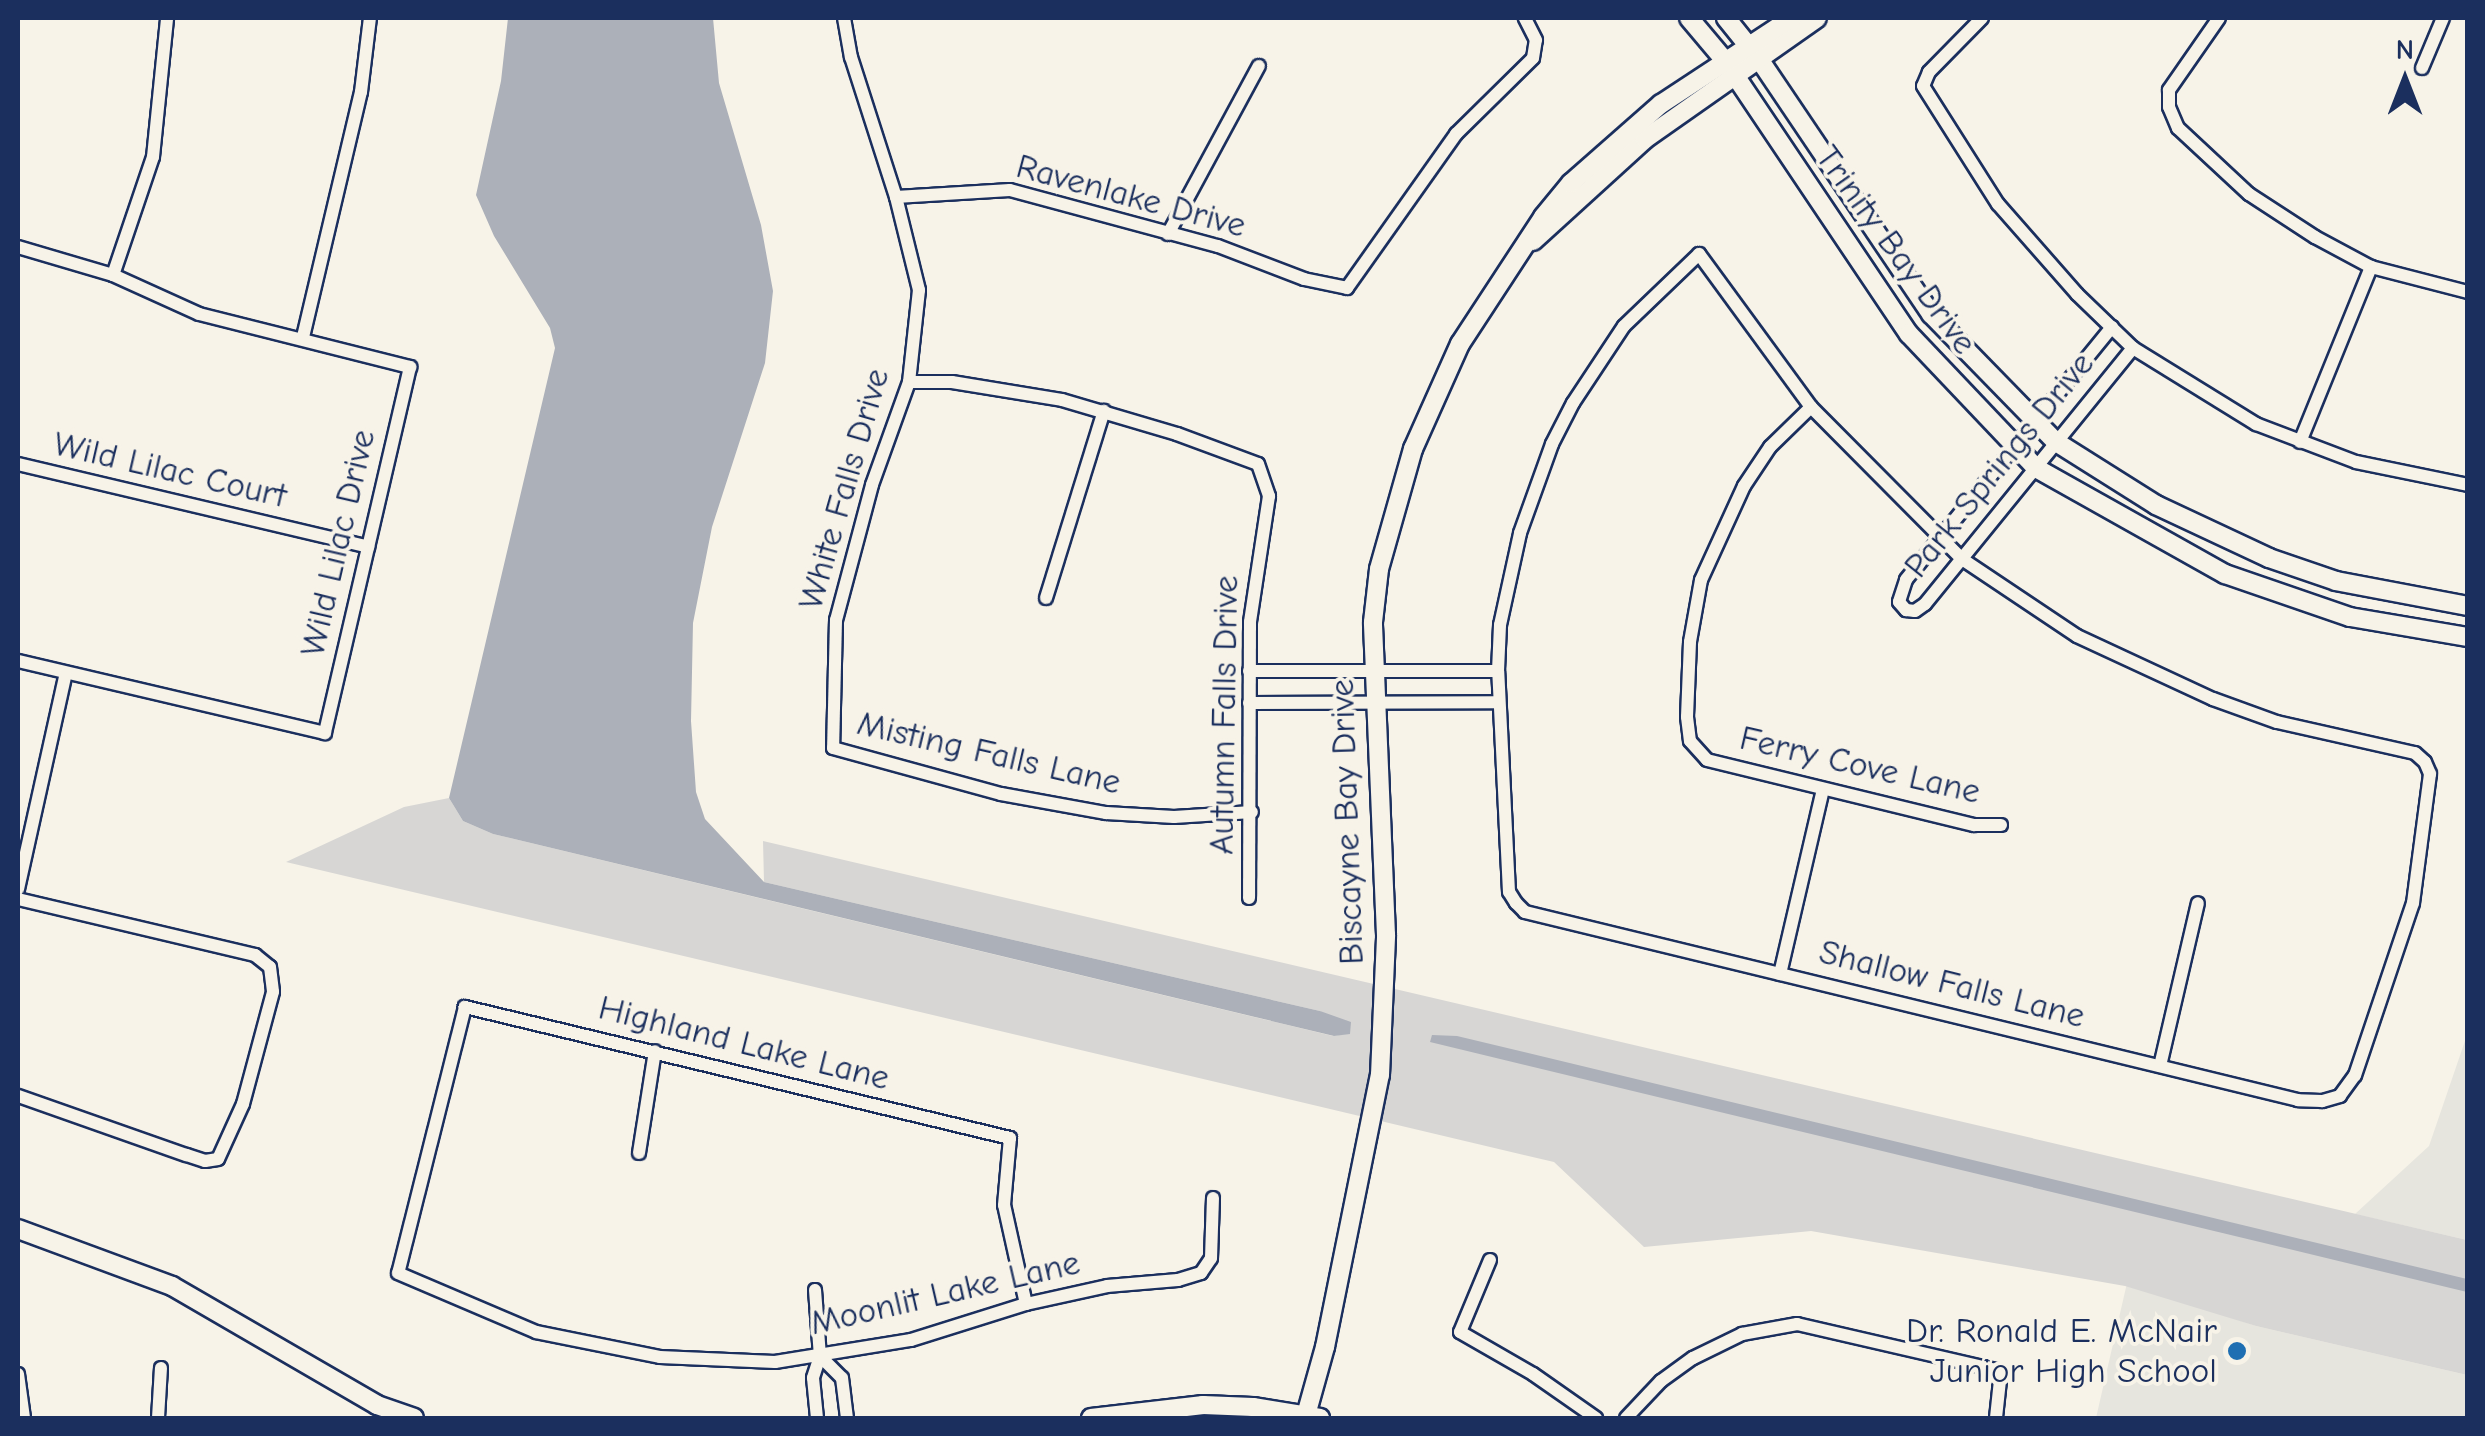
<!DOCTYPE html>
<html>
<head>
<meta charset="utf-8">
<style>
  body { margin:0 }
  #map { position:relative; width:2485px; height:1436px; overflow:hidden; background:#f7f3e8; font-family:"Comic Neue",sans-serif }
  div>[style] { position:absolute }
  .built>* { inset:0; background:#e6e5de }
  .green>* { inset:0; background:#d7d6d4 }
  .water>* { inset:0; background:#acb0b9 }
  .roads { filter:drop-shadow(2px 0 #1b2f5e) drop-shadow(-2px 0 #1b2f5e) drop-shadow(0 2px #1b2f5e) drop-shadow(0 -2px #1b2f5e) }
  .street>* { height:12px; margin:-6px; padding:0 6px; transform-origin:6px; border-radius:6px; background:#f7f3e8 }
  .secondary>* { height:18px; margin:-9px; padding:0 9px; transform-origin:9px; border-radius:9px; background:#f7f3e8 }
  .dots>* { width:28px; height:28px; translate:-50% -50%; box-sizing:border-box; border:5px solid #f7f3e8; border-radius:50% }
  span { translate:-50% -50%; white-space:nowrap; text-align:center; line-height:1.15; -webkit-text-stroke:8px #f7f3e8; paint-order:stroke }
  .street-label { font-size:35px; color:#1b2f5e }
  .poi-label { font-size:35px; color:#1b2f5e }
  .right { translate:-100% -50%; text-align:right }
  .frame { position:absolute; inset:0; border:20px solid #1b2f5e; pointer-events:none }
  .north { position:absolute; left:2355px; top:30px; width:100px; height:100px; -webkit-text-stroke:8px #f7f3e8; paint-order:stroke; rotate:0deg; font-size:28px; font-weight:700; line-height:40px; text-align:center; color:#1b2f5e }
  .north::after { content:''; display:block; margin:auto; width:35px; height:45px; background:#1b2f5e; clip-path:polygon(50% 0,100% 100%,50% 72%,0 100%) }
</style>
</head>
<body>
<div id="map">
  <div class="built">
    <div style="clip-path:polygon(2467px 1035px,2467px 1240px,2355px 1214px,2429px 1146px)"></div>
    <div style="clip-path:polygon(2127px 1283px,2256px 1326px,2467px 1375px,2467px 1418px,2096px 1418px)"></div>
  </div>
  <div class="green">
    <div style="clip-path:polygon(449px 798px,463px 821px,493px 834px,1333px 1036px,1350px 1033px,1320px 1011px,764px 882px,763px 841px,2467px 1240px,2467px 1375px,2256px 1326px,2125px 1286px,1811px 1231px,1644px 1247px,1554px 1162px,286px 862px,404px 807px)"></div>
  </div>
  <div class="water">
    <div style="clip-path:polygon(508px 18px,713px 18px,719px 83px,761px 225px,773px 291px,765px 363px,712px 527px,693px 623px,691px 721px,696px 792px,705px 819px,764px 882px,1320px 1011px,1351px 1022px,1350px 1034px,1334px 1036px,493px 834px,463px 821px,449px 798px,555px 348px,550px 328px,494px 236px,476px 195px,501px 81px)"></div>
    <div style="clip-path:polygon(1432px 1035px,1457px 1036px,2467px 1279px,2467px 1292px,1430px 1042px)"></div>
  </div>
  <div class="roads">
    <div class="street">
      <div style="left:844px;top:18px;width:40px;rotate:80deg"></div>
      <div style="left:851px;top:57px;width:147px;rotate:72.2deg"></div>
      <div style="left:896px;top:197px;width:96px;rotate:76.1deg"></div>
      <div style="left:919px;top:290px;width:93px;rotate:96.2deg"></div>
      <div style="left:909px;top:382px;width:109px;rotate:109.8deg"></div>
      <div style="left:872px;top:485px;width:140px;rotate:104.9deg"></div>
      <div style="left:836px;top:620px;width:128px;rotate:91.3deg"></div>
      <div style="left:833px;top:748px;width:174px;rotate:15.3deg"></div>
      <div style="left:1001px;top:794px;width:107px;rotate:10.3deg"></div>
      <div style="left:1106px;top:813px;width:68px;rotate:3.4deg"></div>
      <div style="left:1174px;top:817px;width:78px;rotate:-3.7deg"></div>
      <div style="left:1982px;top:18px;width:76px;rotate:134.5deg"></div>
      <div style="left:1929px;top:72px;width:15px;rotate:113deg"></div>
      <div style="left:1923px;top:86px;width:140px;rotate:57.6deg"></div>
      <div style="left:1998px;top:204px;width:120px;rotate:48.7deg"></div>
      <div style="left:2077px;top:294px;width:78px;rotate:44deg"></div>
      <div style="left:2133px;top:348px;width:145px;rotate:31.7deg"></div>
      <div style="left:2256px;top:424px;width:107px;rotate:20.8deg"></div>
      <div style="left:2356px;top:462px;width:114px;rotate:11.6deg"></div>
      <div style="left:2219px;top:18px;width:88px;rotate:124.8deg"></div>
      <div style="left:2169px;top:90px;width:17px;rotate:90deg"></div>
      <div style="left:2169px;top:107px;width:23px;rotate:67deg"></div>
      <div style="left:2178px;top:128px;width:97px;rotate:42.9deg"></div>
      <div style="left:2249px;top:194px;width:79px;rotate:33.1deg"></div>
      <div style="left:2315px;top:237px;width:64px;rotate:28.2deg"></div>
      <div style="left:2371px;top:267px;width:100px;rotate:14.5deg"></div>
      <div style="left:2422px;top:68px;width:54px;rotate:-67.2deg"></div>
      <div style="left:896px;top:197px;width:114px;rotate:-3.5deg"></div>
      <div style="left:1010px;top:190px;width:215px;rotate:15.1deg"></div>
      <div style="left:1218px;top:246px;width:92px;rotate:21deg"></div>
      <div style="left:1304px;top:279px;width:44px;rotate:11.8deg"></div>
      <div style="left:1347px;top:288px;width:189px;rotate:-54.7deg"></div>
      <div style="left:1456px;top:134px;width:108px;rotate:-44.6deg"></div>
      <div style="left:1533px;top:58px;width:18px;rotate:-81deg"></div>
      <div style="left:1536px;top:40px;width:25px;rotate:-117deg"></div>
      <div style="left:1168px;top:234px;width:191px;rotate:-61.6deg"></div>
      <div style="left:18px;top:247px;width:99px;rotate:16.4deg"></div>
      <div style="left:113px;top:275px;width:94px;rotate:24.4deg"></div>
      <div style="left:199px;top:314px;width:218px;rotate:14.1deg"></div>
      <div style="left:410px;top:367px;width:376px;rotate:103.1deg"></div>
      <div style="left:325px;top:733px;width:315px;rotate:-166.8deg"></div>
      <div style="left:1699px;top:254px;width:190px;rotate:53.8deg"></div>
      <div style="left:1811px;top:407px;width:214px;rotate:45.2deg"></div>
      <div style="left:1962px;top:559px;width:138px;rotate:33.8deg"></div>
      <div style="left:2077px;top:636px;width:150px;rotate:24.9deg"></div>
      <div style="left:2213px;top:699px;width:68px;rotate:19.8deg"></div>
      <div style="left:2277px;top:722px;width:141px;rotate:12.7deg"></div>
      <div style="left:2415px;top:753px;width:13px;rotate:42deg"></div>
      <div style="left:2425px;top:762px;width:13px;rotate:67deg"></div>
      <div style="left:2430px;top:774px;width:130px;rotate:97.5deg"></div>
      <div style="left:2413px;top:903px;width:182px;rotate:108.6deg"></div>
      <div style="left:2355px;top:1075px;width:26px;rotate:126deg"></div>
      <div style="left:2340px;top:1096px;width:19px;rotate:164deg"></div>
      <div style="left:2322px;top:1101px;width:24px;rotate:-178deg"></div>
      <div style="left:2298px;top:1100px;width:796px;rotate:-166.33deg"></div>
      <div style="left:1525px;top:912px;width:13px;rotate:-135deg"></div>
      <div style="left:1516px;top:903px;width:13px;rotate:-122deg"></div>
      <div style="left:1509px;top:892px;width:221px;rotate:-92.8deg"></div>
      <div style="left:1498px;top:671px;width:46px;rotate:-87.5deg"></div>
      <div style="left:1500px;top:625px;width:94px;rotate:-77.7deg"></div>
      <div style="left:1520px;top:533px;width:95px;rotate:-70.2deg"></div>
      <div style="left:1552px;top:444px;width:46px;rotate:-62.9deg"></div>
      <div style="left:1573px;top:403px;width:92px;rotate:-56.5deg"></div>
      <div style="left:1624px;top:326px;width:104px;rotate:-43.8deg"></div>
      <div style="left:113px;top:275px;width:125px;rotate:-71.3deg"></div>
      <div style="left:153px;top:157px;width:140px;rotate:-84.2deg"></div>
      <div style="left:2112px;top:327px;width:326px;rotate:129.2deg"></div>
      <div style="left:1906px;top:580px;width:23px;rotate:108deg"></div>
      <div style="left:1899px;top:602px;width:11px;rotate:49deg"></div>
      <div style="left:1906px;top:610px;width:9px;rotate:6deg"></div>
      <div style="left:1915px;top:611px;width:12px;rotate:-35deg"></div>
      <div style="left:1925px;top:604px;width:330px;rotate:-50.9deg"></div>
      <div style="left:303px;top:337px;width:252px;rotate:-76.7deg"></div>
      <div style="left:361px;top:92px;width:75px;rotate:-83.1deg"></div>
      <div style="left:909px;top:382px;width:43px"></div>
      <div style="left:952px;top:382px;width:111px;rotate:9.3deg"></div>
      <div style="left:1062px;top:400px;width:120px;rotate:16.5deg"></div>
      <div style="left:1177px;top:434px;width:86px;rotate:20.3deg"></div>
      <div style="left:1258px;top:464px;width:34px;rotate:71deg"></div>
      <div style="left:1269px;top:496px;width:127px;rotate:98.6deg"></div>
      <div style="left:1250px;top:622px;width:276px;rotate:90.2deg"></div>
      <div style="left:1811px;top:407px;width:57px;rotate:135.7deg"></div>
      <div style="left:1770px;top:447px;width:47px;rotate:123.7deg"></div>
      <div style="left:1744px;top:486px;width:103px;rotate:114.6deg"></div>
      <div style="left:1701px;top:580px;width:63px;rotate:100.1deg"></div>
      <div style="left:1690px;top:642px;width:75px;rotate:92.3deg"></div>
      <div style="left:1687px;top:717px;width:24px;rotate:83deg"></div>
      <div style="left:1690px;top:741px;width:25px;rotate:48deg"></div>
      <div style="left:1707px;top:760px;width:275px;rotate:13.7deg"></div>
      <div style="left:1974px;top:825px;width:27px"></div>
      <div style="left:2300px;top:442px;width:189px;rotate:-67.9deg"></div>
      <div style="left:18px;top:464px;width:360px;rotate:13.3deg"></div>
      <div style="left:1046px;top:598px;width:196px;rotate:-72.8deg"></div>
      <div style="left:1249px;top:671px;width:249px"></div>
      <div style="left:1249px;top:703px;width:250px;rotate:-0.2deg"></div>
      <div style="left:18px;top:889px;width:221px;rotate:-77.5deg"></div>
      <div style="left:18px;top:899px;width:244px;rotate:13.3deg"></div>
      <div style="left:255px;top:955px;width:19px;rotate:39deg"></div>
      <div style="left:270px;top:967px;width:25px;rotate:83deg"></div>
      <div style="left:273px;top:992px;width:116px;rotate:105deg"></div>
      <div style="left:243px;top:1104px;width:60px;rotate:114.4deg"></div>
      <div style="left:218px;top:1159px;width:13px;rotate:171deg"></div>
      <div style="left:205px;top:1161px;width:20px;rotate:-162deg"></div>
      <div style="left:186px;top:1155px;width:178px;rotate:-160.6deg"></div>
      <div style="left:1780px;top:974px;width:190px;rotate:-76.9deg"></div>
      <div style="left:2160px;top:1066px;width:167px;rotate:-76.9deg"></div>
      <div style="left:639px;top:1153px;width:103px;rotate:-81.1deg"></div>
      <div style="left:1490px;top:1260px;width:78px;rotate:112.6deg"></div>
      <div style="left:1460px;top:1332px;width:84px;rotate:29.9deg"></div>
      <div style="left:1533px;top:1374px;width:77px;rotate:34.9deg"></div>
      <div style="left:815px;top:1290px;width:66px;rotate:85.7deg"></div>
      <div style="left:820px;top:1356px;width:23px;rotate:108deg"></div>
      <div style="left:813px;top:1378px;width:40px;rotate:84.3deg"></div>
      <div style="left:1026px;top:1304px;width:101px;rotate:-102.5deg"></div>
      <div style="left:1004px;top:1205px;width:67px;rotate:-84.9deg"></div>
      <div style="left:1010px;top:1138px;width:561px;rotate:-166.48deg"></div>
      <div style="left:465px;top:1007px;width:274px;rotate:104.1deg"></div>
      <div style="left:398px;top:1273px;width:150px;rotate:23.1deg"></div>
      <div style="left:536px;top:1332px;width:126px;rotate:11.4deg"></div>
      <div style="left:660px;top:1357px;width:115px;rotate:2.5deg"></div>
      <div style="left:775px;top:1362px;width:138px;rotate:-9.2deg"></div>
      <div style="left:911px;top:1340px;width:121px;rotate:-17.4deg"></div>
      <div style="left:1026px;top:1304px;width:83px;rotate:-12.5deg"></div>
      <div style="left:1107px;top:1286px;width:71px;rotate:-4.8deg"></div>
      <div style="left:1178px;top:1280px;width:24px;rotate:-17deg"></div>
      <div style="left:1201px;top:1273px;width:18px;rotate:-56deg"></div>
      <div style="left:1211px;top:1258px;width:60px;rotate:-88.1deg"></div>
      <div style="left:820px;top:1356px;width:31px;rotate:45deg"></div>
      <div style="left:842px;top:1378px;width:40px;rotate:82.9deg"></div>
      <div style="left:18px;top:1374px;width:44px;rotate:82.2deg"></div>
      <div style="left:158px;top:1418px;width:50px;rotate:-86.6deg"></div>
      <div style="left:1626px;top:1418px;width:51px;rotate:-46.6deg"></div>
      <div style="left:1661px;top:1381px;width:39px;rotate:-36deg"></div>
      <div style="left:1693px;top:1358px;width:55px;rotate:-26.1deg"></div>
      <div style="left:1742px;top:1334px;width:56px;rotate:-10.3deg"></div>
      <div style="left:1797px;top:1324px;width:209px;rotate:13deg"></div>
      <div style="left:2001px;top:1371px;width:47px;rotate:96.1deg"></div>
    </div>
    <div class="secondary">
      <div style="left:1689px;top:18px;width:57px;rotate:49.9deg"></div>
      <div style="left:1726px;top:62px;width:328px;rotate:56.1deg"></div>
      <div style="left:1909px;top:334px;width:185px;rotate:46.5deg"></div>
      <div style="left:2036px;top:468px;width:217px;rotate:29.3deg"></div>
      <div style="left:2225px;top:574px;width:132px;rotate:19deg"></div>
      <div style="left:2350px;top:617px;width:120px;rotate:9.6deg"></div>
      <div style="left:1726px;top:18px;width:53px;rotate:51.2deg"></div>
      <div style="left:1759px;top:59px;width:308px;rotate:56deg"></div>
      <div style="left:1931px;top:314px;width:179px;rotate:45.7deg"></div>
      <div style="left:2056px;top:442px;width:118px;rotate:32.2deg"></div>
      <div style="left:2156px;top:505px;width:125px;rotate:25.1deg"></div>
      <div style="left:2269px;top:558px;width:71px;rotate:18.9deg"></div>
      <div style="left:2336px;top:581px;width:134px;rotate:10.7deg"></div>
      <div style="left:1533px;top:241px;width:151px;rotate:-42.3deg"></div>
      <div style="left:1645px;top:139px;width:210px;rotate:-35.1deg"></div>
      <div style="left:18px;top:1229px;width:164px;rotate:20.3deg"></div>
      <div style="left:172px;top:1286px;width:237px;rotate:30.1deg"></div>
      <div style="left:377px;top:1405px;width:39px;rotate:19deg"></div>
      <div style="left:1306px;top:1415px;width:71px;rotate:-74.4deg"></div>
      <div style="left:1325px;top:1347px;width:278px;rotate:-78.6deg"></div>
      <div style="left:1380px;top:1075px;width:140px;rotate:-87.5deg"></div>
      <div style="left:1386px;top:935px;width:313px;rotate:-92.4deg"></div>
      <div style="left:1373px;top:622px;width:53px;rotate:-83.5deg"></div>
      <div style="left:1379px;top:569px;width:125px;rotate:-74.2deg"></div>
      <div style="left:1413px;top:449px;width:115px;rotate:-65.9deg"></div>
      <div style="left:1460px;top:344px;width:152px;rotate:-56.8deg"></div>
      <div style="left:1543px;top:217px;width:44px;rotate:-50.5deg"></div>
      <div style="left:1571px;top:183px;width:120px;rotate:-41.3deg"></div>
      <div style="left:1661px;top:104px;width:157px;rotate:-33.3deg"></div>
      <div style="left:1091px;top:1418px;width:113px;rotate:-6.6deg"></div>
      <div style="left:1203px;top:1405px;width:50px;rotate:2.3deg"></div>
      <div style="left:1253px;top:1407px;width:68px;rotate:9.3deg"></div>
    </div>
  </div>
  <div class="dots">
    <div style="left:2237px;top:1351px;background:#1f6fb2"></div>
  </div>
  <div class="street-label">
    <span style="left:1131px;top:196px;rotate:15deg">Ravenlake Drive</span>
    <span style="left:1896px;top:250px;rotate:54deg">Trinity Bay Drive</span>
    <span style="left:1999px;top:465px;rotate:-51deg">Park Springs Drive</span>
    <span style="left:170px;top:470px;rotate:13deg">Wild Lilac Court</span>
    <span style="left:844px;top:489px;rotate:-74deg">White Falls Drive</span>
    <span style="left:338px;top:543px;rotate:-77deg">Wild Lilac Drive</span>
    <span style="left:1224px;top:715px;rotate:-89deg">Autumn Falls Drive</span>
    <span style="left:989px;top:753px;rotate:13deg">Misting Falls Lane</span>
    <span style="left:1860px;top:765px;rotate:13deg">Ferry Cove Lane</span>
    <span style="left:1347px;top:822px;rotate:-92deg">Biscayne Bay Drive</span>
    <span style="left:1952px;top:984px;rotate:14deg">Shallow Falls Lane</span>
    <span style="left:744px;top:1043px;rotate:14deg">Highland Lake Lane</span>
    <span style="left:945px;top:1293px;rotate:-13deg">Moonlit Lake Lane</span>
  </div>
  <div class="poi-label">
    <span class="right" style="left:2217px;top:1351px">Dr. Ronald E. McNair<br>Junior High School</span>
  </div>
  <div class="frame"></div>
  <div class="north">N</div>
</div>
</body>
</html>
